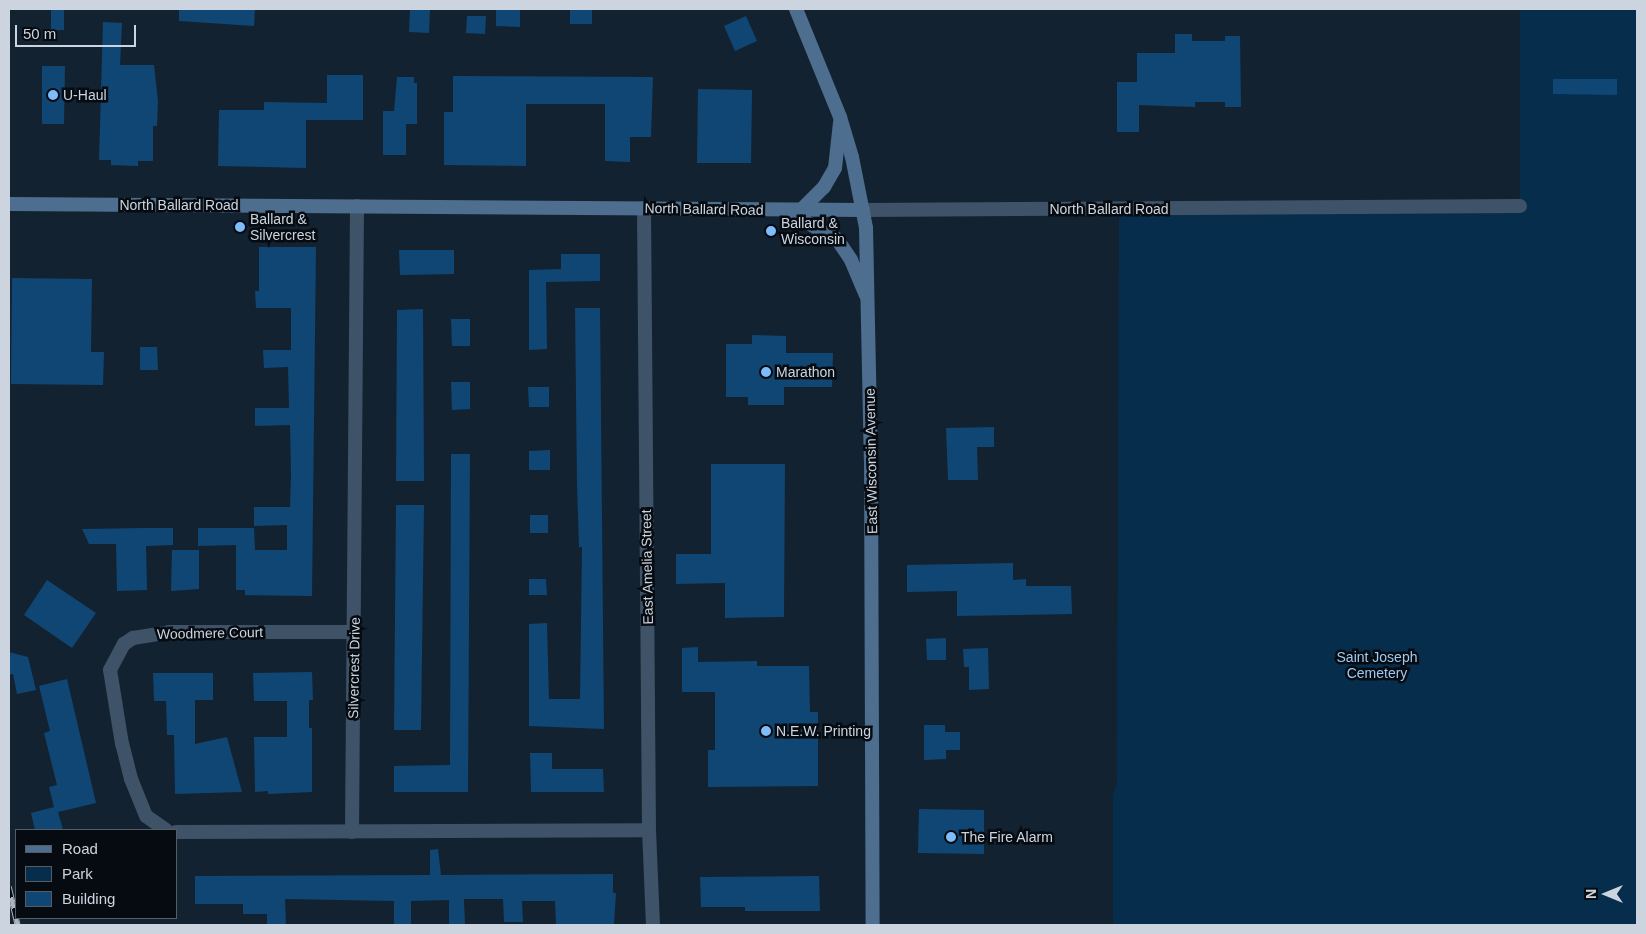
<!DOCTYPE html>
<html>
<head>
<meta charset="utf-8">
<style>
  body { margin:0 }
  #map { position:relative; width:1646px; height:934px; overflow:hidden; background:#132231; font-family:Arial,sans-serif }
  div>[style] { position:absolute }
  .green>* { inset:0; background:#072d4d }
  .building>* { inset:0; background:#104673 }
  .minor>* { height:14px; margin:-7px; padding:0 7px; transform-origin:7px; border-radius:7px; background:#3e5367 }
  .secondary>* { height:14px; margin:-7px; padding:0 7px; transform-origin:7px; border-radius:7px; background:#4d6e8e }
  .rail>* { height:5.5px; margin-top:-2.75px; transform-origin:0; background:repeating-linear-gradient(90deg,#060b11 0 11px,#abb5c0 0 22px); box-sizing:border-box; border-block:1px solid #abb5c0 }
  .dots>* { width:14px; height:14px; translate:-50% -50%; box-sizing:border-box; border:2px solid #060b11; border-radius:50% }
  span { translate:-50% -50%; white-space:nowrap; text-align:center; line-height:1.15; -webkit-text-stroke:5px #060b11; paint-order:stroke }
  .poi-label { font-size:14px; color:#ccd5df }
  .left { translate:0 -50%; text-align:left }
  .street-label { font-size:14px; color:#ccd5df }
  .park-label { font-size:14px; color:#9fc9f3 }
  .frame { position:absolute; inset:0; border:10px solid #ccd5df; pointer-events:none }
  .legend { position:absolute; left:15px; top:829px; width:162px; height:90px; box-sizing:border-box; background:#060b11; border:1px solid #555c63; margin:0; padding:6px 9px; list-style:none; font-size:15px; color:#ccd5df }
  .legend li { display:flex; align-items:center; gap:10px; height:25px }
  .legend b { width:25px; border:1px solid #555c63 }
  .north { position:absolute; left:1581px; top:869px; width:50px; height:50px; -webkit-text-stroke:4px #060b11; paint-order:stroke; rotate:270deg; font-size:14px; font-weight:700; line-height:20px; text-align:center; color:#ccd5df }
  .north::after { content:''; display:block; margin:auto; width:18px; height:22px; background:#ccd5df; clip-path:polygon(50% 0,100% 100%,50% 72%,0 100%) }
  .scale { position:absolute; left:15px; top:25px; width:121px; height:22px; box-sizing:border-box; border:2px solid #ccd5df; border-top:0; padding-left:6px; font-size:15px; line-height:18px; white-space:nowrap; color:#ccd5df; -webkit-text-stroke:4px #060b11; paint-order:stroke }
</style>
</head>
<body>
<div id="map">
  <div class="green">
    <div style="clip-path:polygon(1520px 9px,1637px 9px,1637px 925px,1113px 925px,1113px 795px,1117px 783px,1119px 209px,1520px 206px)"></div>
  </div>
  <div class="building">
    <div style="clip-path:polygon(51px 9px,64px 9px,64px 30px,51px 30px)"></div>
    <div style="clip-path:polygon(179px 9px,255px 9px,254px 26px,179px 21px)"></div>
    <div style="clip-path:polygon(410px 9px,430px 9px,429px 33px,409px 32px)"></div>
    <div style="clip-path:polygon(496px 9px,520px 9px,520px 27px,496px 26px)"></div>
    <div style="clip-path:polygon(570px 9px,592px 9px,592px 24px,570px 24px)"></div>
    <div style="clip-path:polygon(467px 16px,486px 16px,485px 34px,466px 33px)"></div>
    <div style="clip-path:polygon(746px 16px,757px 41px,735px 51px,724px 26px)"></div>
    <div style="clip-path:polygon(103px 22px,122px 23px,120px 65px,154px 65px,158px 101px,157px 126px,153px 126px,153px 161px,138px 161px,138px 166px,111px 165px,111px 160px,99px 160px)"></div>
    <div style="clip-path:polygon(1175px 34px,1192px 34px,1192px 41px,1225px 41px,1225px 36px,1240px 36px,1241px 107px,1225px 107px,1225px 102px,1195px 102px,1195px 107px,1139px 105px,1139px 132px,1117px 132px,1117px 82px,1137px 82px,1137px 53px,1175px 53px)"></div>
    <div style="clip-path:polygon(42px 66px,65px 66px,64px 124px,42px 124px)"></div>
    <div style="clip-path:polygon(327px 75px,363px 75px,363px 120px,306px 120px,306px 168px,218px 166px,219px 110px,264px 110px,264px 102px,327px 103px)"></div>
    <div style="clip-path:polygon(453px 76px,653px 77px,651px 137px,630px 137px,630px 162px,605px 161px,605px 104px,526px 104px,526px 166px,444px 165px,444px 112px,453px 112px)"></div>
    <div style="clip-path:polygon(397px 77px,414px 77px,414px 83px,417px 83px,417px 124px,406px 124px,406px 155px,383px 155px,383px 111px,394px 111px)"></div>
    <div style="clip-path:polygon(1553px 79px,1617px 79px,1617px 95px,1553px 94px)"></div>
    <div style="clip-path:polygon(698px 89px,752px 90px,751px 163px,697px 163px)"></div>
    <div style="clip-path:polygon(259px 247px,316px 247px,312px 596px,245px 595px,245px 590px,236px 590px,236px 545px,198px 546px,198px 528px,254px 528px,255px 550px,287px 550px,287px 525px,254px 526px,254px 507px,290px 507px,291px 474px,290px 425px,255px 426px,255px 408px,289px 408px,288px 367px,264px 368px,263px 350px,291px 350px,291px 308px,256px 308px,255px 291px,259px 291px)"></div>
    <div style="clip-path:polygon(399px 250px,454px 250px,454px 274px,400px 275px)"></div>
    <div style="clip-path:polygon(561px 254px,600px 254px,600px 281px,546px 282px,547px 349px,529px 350px,529px 270px,561px 269px)"></div>
    <div style="clip-path:polygon(12px 278px,92px 279px,91px 352px,104px 352px,103px 385px,11px 384px)"></div>
    <div style="clip-path:polygon(575px 308px,600px 308px,604px 729px,529px 726px,529px 624px,547px 623px,549px 699px,580px 699px,582px 547px,579px 547px,577px 484px)"></div>
    <div style="clip-path:polygon(423px 309px,424px 481px,396px 481px,397px 310px)"></div>
    <div style="clip-path:polygon(451px 319px,470px 319px,470px 346px,452px 346px)"></div>
    <div style="clip-path:polygon(752px 335px,786px 336px,786px 353px,833px 353px,832px 387px,784px 387px,784px 405px,748px 405px,748px 397px,726px 397px,726px 344px,752px 344px)"></div>
    <div style="clip-path:polygon(140px 347px,157px 347px,158px 370px,140px 370px)"></div>
    <div style="clip-path:polygon(451px 382px,470px 382px,470px 409px,452px 410px)"></div>
    <div style="clip-path:polygon(528px 387px,549px 387px,549px 407px,529px 407px)"></div>
    <div style="clip-path:polygon(994px 427px,994px 447px,977px 447px,978px 480px,948px 480px,946px 428px)"></div>
    <div style="clip-path:polygon(550px 450px,550px 470px,529px 470px,529px 451px)"></div>
    <div style="clip-path:polygon(451px 454px,470px 454px,468px 792px,394px 792px,394px 766px,450px 765px)"></div>
    <div style="clip-path:polygon(711px 464px,785px 464px,784px 617px,725px 618px,725px 583px,676px 584px,676px 554px,711px 554px)"></div>
    <div style="clip-path:polygon(396px 505px,424px 505px,421px 730px,394px 730px)"></div>
    <div style="clip-path:polygon(530px 515px,548px 515px,548px 533px,530px 533px)"></div>
    <div style="clip-path:polygon(144px 528px,173px 528px,173px 545px,146px 546px,147px 590px,117px 591px,116px 544px,89px 544px,82px 529px)"></div>
    <div style="clip-path:polygon(172px 550px,199px 550px,199px 589px,171px 591px)"></div>
    <div style="clip-path:polygon(1013px 563px,1013px 580px,1026px 579px,1026px 586px,1071px 586px,1072px 614px,957px 616px,957px 591px,907px 592px,907px 565px)"></div>
    <div style="clip-path:polygon(529px 579px,546px 579px,547px 595px,529px 595px)"></div>
    <div style="clip-path:polygon(47px 580px,96px 613px,72px 648px,24px 615px)"></div>
    <div style="clip-path:polygon(946px 638px,946px 660px,927px 660px,926px 639px)"></div>
    <div style="clip-path:polygon(698px 647px,698px 662px,757px 661px,757px 666px,809px 666px,810px 712px,818px 712px,818px 786px,708px 787px,708px 750px,715px 750px,715px 692px,682px 692px,682px 648px)"></div>
    <div style="clip-path:polygon(988px 648px,989px 689px,969px 690px,969px 667px,964px 667px,963px 649px)"></div>
    <div style="clip-path:polygon(9px 652px,28px 657px,36px 690px,17px 694px,13px 674px,9px 675px)"></div>
    <div style="clip-path:polygon(312px 672px,313px 700px,309px 700px,309px 728px,312px 728px,312px 792px,268px 794px,268px 791px,255px 792px,254px 737px,287px 737px,287px 701px,254px 701px,253px 673px)"></div>
    <div style="clip-path:polygon(153px 673px,213px 673px,213px 700px,195px 700px,195px 744px,227px 737px,242px 792px,175px 794px,174px 735px,167px 735px,166px 701px,154px 701px)"></div>
    <div style="clip-path:polygon(67px 679px,96px 803px,58px 812px,63px 830px,35px 830px,31px 813px,54px 807px,49px 787px,57px 785px,44px 733px,50px 731px,39px 686px)"></div>
    <div style="clip-path:polygon(924px 725px,945px 725px,945px 732px,960px 732px,960px 750px,946px 750px,946px 759px,924px 760px)"></div>
    <div style="clip-path:polygon(530px 753px,552px 753px,552px 769px,603px 769px,604px 792px,531px 792px)"></div>
    <div style="clip-path:polygon(919px 809px,984px 810px,984px 854px,918px 853px)"></div>
    <div style="clip-path:polygon(438px 849px,441px 875px,613px 874px,613px 893px,616px 893px,614px 924px,556px 925px,555px 901px,522px 901px,523px 922px,504px 922px,503px 899px,464px 899px,465px 925px,449px 925px,449px 900px,411px 901px,411px 925px,394px 925px,394px 901px,285px 899px,286px 925px,267px 925px,267px 914px,243px 914px,243px 904px,195px 904px,195px 876px,430px 875px,430px 850px)"></div>
    <div style="clip-path:polygon(819px 876px,820px 911px,745px 911px,745px 907px,701px 907px,700px 877px)"></div>
  </div>
  <div class="minor">
    <div style="left:644px;top:208px;width:622px;rotate:89.54deg"></div>
    <div style="left:649px;top:830px;width:95px;rotate:87.6deg"></div>
    <div style="left:863px;top:210px;width:657px;rotate:-0.35deg"></div>
    <div style="left:166px;top:830px;width:24px;rotate:-145deg"></div>
    <div style="left:146px;top:816px;width:40px;rotate:-112deg"></div>
    <div style="left:131px;top:779px;width:36px;rotate:-104deg"></div>
    <div style="left:122px;top:744px;width:75px;rotate:-99.2deg"></div>
    <div style="left:110px;top:670px;width:30px;rotate:-62deg"></div>
    <div style="left:124px;top:644px;width:11px;rotate:-34deg"></div>
    <div style="left:133px;top:638px;width:36px;rotate:-9deg"></div>
    <div style="left:169px;top:632px;width:186px"></div>
    <div style="left:176px;top:832px;width:473px;rotate:-0.2deg"></div>
    <div style="left:352px;top:832px;width:626px;rotate:-89.54deg"></div>
  </div>
  <div class="secondary">
    <div style="left:796px;top:9px;width:117px;rotate:67.8deg"></div>
    <div style="left:840px;top:117px;width:42px;rotate:73.3deg"></div>
    <div style="left:852px;top:157px;width:72px;rotate:78.8deg"></div>
    <div style="left:866px;top:228px;width:231px;rotate:88.8deg"></div>
    <div style="left:871px;top:459px;width:466px;rotate:89.8deg"></div>
    <div style="left:9px;top:204px;width:854px;rotate:0.4deg"></div>
    <div style="left:801px;top:210px;width:33px;rotate:-45deg"></div>
    <div style="left:824px;top:187px;width:22px;rotate:-60deg"></div>
    <div style="left:835px;top:168px;width:45px;rotate:-83.7deg"></div>
    <div style="left:786px;top:211px;width:58px;rotate:28.8deg"></div>
    <div style="left:837px;top:239px;width:25px;rotate:56deg"></div>
    <div style="left:851px;top:260px;width:38px;rotate:67deg"></div>
  </div>
  <div class="rail">
    <div style="left:9px;top:887px;width:39px;rotate:77deg"></div>
  </div>
  <div class="dots">
    <div style="left:53px;top:95px;background:#7fbdfa"></div>
    <div style="left:240px;top:227px;background:#7fbdfa"></div>
    <div style="left:771px;top:231px;background:#7fbdfa"></div>
    <div style="left:766px;top:372px;background:#7fbdfa"></div>
    <div style="left:766px;top:731px;background:#7fbdfa"></div>
    <div style="left:951px;top:837px;background:#7fbdfa"></div>
  </div>
  <div class="poi-label">
    <span class="left" style="left:63px;top:95px">U-Haul</span>
    <span class="left" style="left:250px;top:227px">Ballard &amp;<br>Silvercrest</span>
    <span class="left" style="left:781px;top:231px">Ballard &amp;<br>Wisconsin</span>
    <span class="left" style="left:776px;top:372px">Marathon</span>
    <span class="left" style="left:776px;top:731px">N.E.W. Printing</span>
    <span class="left" style="left:961px;top:837px">The Fire Alarm</span>
  </div>
  <div class="street-label">
    <span style="left:179px;top:205px">North Ballard Road</span>
    <span style="left:704px;top:209px;rotate:1deg">North Ballard Road</span>
    <span style="left:1109px;top:209px">North Ballard Road</span>
    <span style="left:871px;top:461px;rotate:-91deg">East Wisconsin Avenue</span>
    <span style="left:647px;top:567px;rotate:-91deg">East Amelia Street</span>
    <span style="left:210px;top:633px;rotate:-1deg">Woodmere Court</span>
    <span style="left:354px;top:668px;rotate:-89deg">Silvercrest Drive</span>
  </div>
  <div class="park-label">
    <span style="left:1377px;top:665px">Saint Joseph<br>Cemetery</span>
  </div>
  <div class="frame"></div>
  <ul class="legend">
  <li><b style="height:6px;background:#4d6e8e"></b>Road</li>
  <li><b style="height:14px;background:#072d4d"></b>Park</li>
  <li><b style="height:14px;background:#104673"></b>Building</li>
  </ul>
  <div class="north">N</div>
  <div class="scale">50 m</div>
</div>
</body>
</html>
